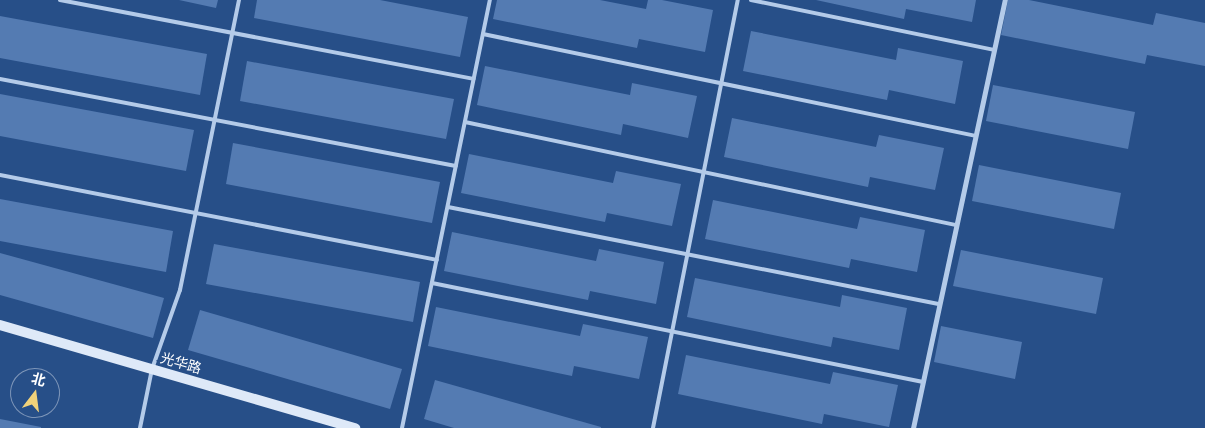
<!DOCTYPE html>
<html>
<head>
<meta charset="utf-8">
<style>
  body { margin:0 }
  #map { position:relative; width:1205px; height:428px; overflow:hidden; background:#274f88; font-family:"Golos Text","Noto Sans SC",sans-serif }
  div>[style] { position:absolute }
  .building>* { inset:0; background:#547bb2 }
  .lane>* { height:4px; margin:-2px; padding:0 2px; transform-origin:2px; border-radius:2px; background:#b4cbe9 }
  .street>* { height:5px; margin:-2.5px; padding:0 2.5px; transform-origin:2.5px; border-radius:2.5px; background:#b4cbe9 }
  .secondary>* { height:10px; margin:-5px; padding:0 5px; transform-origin:5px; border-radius:5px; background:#dee9f8 }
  span { translate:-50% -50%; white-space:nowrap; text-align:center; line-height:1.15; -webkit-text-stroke:4.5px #274f88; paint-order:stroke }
  .street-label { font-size:14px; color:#fff }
  .north { position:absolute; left:10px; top:368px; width:50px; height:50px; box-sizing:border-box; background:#274f88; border:1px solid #7d95b8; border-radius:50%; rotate:15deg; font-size:14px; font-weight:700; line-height:20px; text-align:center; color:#fff }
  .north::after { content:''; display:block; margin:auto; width:18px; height:22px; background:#f1d27a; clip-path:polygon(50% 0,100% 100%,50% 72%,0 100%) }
</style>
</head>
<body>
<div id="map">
  <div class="building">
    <div style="clip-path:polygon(179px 0,218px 0,216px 8px)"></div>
    <div style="clip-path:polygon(257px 0,380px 0,468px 17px,460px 57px,254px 18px)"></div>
    <div style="clip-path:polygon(497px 0,600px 0,646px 9px,648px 0,662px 0,713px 10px,705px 52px,639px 39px,637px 48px,493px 19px)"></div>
    <div style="clip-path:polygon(816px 0,976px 0,972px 22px,906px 9px,904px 19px)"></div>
    <div style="clip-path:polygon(1008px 0,1029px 0,1153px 25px,1156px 13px,1205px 23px,1205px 66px,1147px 55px,1145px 64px,1001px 35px)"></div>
    <div style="clip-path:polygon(0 16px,207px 54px,200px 95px,0 58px)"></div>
    <div style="clip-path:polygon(751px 31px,896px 60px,898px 48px,963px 61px,955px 104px,889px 90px,887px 100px,743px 71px)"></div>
    <div style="clip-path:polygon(247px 61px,454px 99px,446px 139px,240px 101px)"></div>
    <div style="clip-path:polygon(485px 66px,630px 95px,632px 83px,697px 96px,688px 138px,623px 124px,621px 135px,477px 105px)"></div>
    <div style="clip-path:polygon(993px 85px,1135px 112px,1128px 149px,986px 121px)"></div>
    <div style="clip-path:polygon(0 94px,194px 130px,186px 171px,0 136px)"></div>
    <div style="clip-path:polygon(732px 118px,876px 147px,879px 135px,944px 148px,935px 190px,870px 177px,868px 187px,724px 157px)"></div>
    <div style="clip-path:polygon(233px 143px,440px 182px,432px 223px,226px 184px)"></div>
    <div style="clip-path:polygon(469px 154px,613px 183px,616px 171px,681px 184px,672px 226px,607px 213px,605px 222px,461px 193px)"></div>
    <div style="clip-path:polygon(979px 165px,1121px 193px,1114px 229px,972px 201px)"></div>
    <div style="clip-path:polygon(0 199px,173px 231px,166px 272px,0 241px)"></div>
    <div style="clip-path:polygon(713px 200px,857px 229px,860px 217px,925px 230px,917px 272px,851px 259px,849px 268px,705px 239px)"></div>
    <div style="clip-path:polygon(452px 232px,596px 261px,599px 249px,664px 262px,656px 304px,590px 291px,588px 300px,444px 271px)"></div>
    <div style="clip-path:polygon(214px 244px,420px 282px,413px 322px,206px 284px)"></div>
    <div style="clip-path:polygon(961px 250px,1103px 278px,1096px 314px,953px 286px)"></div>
    <div style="clip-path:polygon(0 253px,164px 298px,153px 338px,0 295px)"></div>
    <div style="clip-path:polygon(695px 278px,840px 307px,842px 295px,907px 308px,899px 350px,833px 337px,831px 347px,687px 317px)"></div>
    <div style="clip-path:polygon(436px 307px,580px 336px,583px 324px,648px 337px,639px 379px,574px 366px,572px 376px,428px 346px)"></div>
    <div style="clip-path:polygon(200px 310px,402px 369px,390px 409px,188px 350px)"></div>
    <div style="clip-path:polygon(941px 326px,1022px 342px,1015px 379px,934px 362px)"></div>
    <div style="clip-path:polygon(686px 355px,830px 384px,833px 372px,898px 385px,889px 427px,824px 414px,822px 424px,678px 394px)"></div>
    <div style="clip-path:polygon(435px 380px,601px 427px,601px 428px,454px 428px,424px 419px)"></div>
    <div style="clip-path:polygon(0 419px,41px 427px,41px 428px,0 428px)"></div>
  </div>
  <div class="lane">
    <div style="left:60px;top:0;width:421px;rotate:10.8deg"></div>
    <div style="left:751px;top:0;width:248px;rotate:11.6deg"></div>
    <div style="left:483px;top:34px;width:503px;rotate:11.69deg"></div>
    <div style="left:0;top:79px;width:464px;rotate:10.8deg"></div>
    <div style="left:465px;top:122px;width:502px;rotate:11.85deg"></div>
    <div style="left:0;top:175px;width:445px;rotate:11deg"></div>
    <div style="left:448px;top:207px;width:500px;rotate:11.18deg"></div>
    <div style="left:432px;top:283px;width:501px;rotate:11.4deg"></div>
    <div style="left:140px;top:428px;width:60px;rotate:-78.5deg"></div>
    <div style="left:152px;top:369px;width:84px;rotate:-70.5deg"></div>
    <div style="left:180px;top:290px;width:296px;rotate:-78.5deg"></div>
    <div style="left:402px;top:428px;width:437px;rotate:-78.4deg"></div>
    <div style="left:653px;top:428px;width:436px;rotate:-78.8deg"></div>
  </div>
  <div class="street">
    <div style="left:913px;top:428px;width:438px;rotate:-77.9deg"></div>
  </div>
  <div class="secondary">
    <div style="left:0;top:325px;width:370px;rotate:16.2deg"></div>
  </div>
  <div class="street-label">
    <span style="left:181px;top:363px;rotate:16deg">光华路</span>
  </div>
  <div class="north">北</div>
</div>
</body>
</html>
